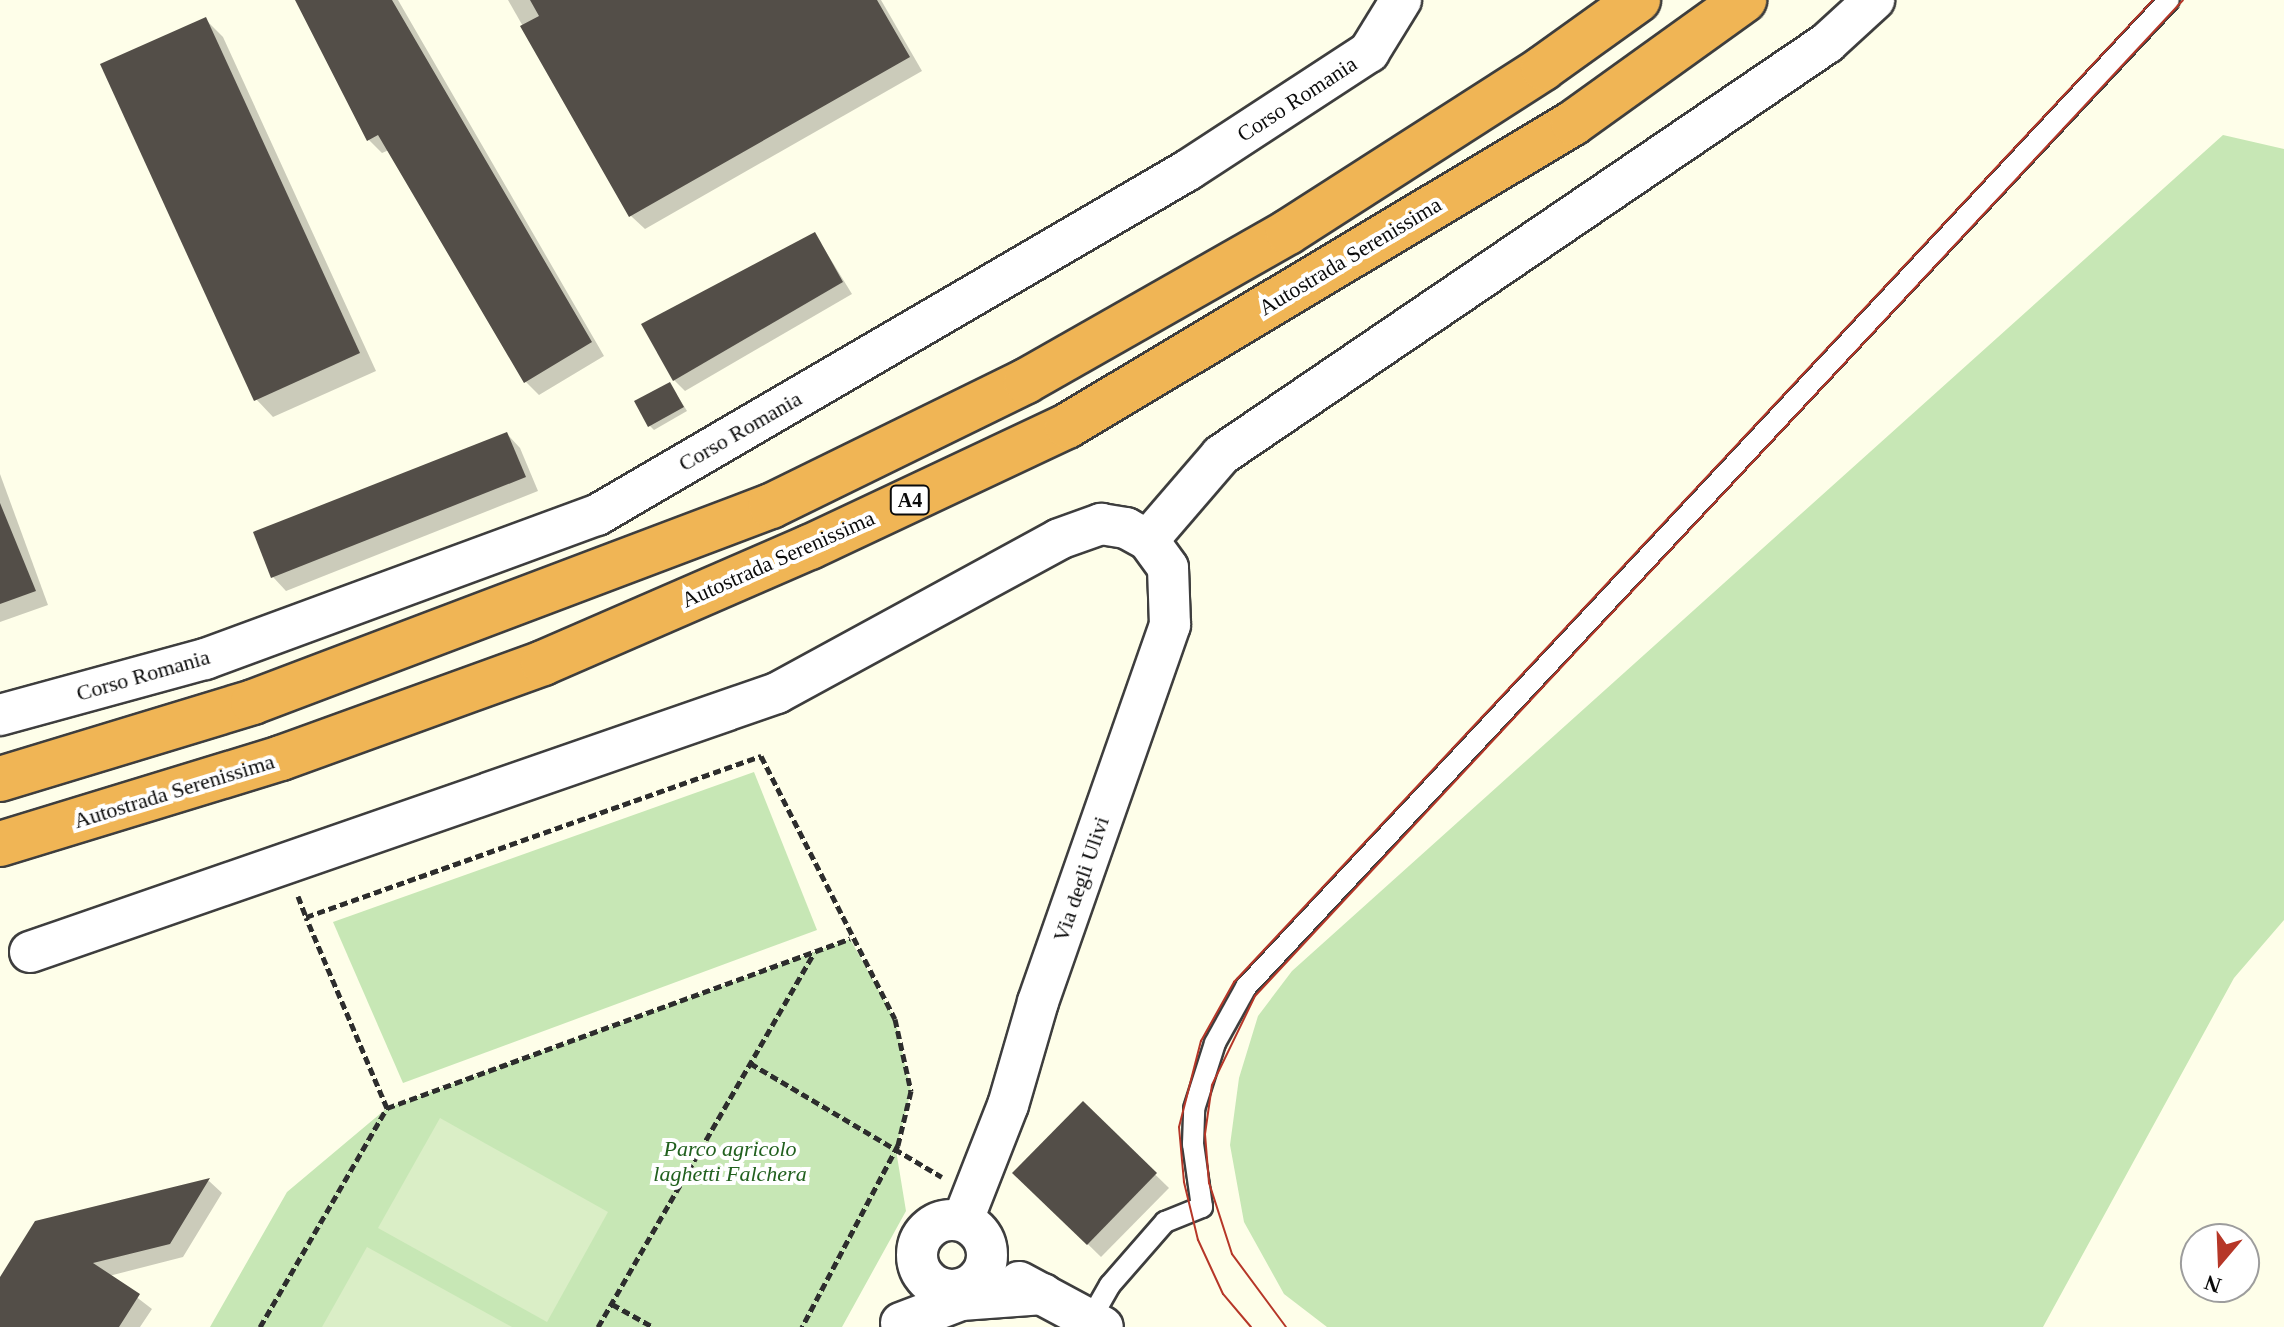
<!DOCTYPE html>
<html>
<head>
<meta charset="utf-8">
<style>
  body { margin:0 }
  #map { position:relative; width:2284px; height:1327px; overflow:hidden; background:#fefee9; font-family:"Times New Roman",serif }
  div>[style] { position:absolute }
  .green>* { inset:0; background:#c7e7b5 }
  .pitch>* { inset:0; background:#daeec6 }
  .shadow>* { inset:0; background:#0003 }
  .building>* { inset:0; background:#534e48 }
  .path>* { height:5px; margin-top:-2.5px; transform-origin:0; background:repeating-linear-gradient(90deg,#2d2d2d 0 8px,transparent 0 12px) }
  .roads { filter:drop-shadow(2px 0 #3e3e3e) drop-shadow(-2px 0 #3e3e3e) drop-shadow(0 2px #3e3e3e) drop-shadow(0 -2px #3e3e3e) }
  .service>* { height:20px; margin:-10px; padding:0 10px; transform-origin:10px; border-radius:10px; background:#fff }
  .minor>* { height:40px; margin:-20px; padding:0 20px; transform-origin:20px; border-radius:20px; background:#fff }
  .minor>.ring { margin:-20px; padding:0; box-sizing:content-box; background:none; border:40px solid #fff; border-radius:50% }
  .motorway>* { height:44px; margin:-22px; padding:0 22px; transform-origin:22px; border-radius:22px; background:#f0b555 }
  .tram>* { height:2px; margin:-1px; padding:0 1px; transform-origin:1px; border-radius:1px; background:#b63728 }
  span { translate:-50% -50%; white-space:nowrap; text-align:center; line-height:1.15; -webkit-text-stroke:8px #fff; paint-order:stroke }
  .shield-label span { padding:2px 6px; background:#fff; border:2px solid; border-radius:6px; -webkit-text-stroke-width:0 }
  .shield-label { font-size:20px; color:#0b0b0b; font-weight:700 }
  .street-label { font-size:22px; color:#0b0b0b }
  .park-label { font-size:22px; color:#21601e; font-style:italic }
  .north { position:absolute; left:2180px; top:1223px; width:80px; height:80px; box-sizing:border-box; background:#fff; border:2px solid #9d9d9d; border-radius:50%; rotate:199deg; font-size:22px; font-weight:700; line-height:32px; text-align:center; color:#0b0b0b }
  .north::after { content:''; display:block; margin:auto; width:28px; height:36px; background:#b63728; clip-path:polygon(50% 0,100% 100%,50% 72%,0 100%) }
</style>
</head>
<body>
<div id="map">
  <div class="green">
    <div style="clip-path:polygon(2223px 135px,2284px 149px,2284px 920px,2234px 978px,2043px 1327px,1327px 1327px,1284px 1294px,1244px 1222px,1230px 1145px,1239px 1078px,1258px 1016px,1292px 971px)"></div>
    <div style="clip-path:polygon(754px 772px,817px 930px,403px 1083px,333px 922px)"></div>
    <div style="clip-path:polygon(850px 939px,895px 1019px,911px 1091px,896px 1150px,906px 1211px,842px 1327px,210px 1327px,287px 1192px,387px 1108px)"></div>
  </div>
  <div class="pitch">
    <div style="clip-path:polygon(440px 1118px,608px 1212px,547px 1322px,378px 1228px)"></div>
    <div style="clip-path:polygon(367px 1247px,512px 1327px,322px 1327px)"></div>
  </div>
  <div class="shadow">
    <div style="clip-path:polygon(298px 0,398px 0,604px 356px,539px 395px,526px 382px,389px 150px,382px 153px,369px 140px)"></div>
    <div style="clip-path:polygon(508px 0,881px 0,922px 71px,645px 229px,631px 216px)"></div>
    <div style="clip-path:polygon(205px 19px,223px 37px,376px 371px,273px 417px,256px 399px)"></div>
    <div style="clip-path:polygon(815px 234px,852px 294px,685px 391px,674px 380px)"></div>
    <div style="clip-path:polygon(670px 384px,687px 411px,654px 430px,650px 426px)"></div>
    <div style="clip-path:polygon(507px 434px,520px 448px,538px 491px,286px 591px,273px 577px)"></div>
    <div style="clip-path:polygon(0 474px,48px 605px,0 622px)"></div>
    <div style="clip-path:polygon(1083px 1104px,1169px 1188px,1101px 1257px,1015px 1173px)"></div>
    <div style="clip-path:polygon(209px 1181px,222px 1193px,183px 1257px,109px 1276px,152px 1309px,140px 1327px,0 1327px,0 1281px,36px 1222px)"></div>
  </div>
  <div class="building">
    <div style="clip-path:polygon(295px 0,392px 0,592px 342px,524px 383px,378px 135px,367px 141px)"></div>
    <div style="clip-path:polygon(530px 0,877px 0,910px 57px,629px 217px,520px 26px,539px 16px)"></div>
    <div style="clip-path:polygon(206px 17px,360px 353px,254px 401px,100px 64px)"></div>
    <div style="clip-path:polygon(815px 232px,843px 282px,673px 381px,641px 324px)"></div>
    <div style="clip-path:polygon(670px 382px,684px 407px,648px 427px,634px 401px)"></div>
    <div style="clip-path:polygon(507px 432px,526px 477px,271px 578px,253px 532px)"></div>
    <div style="clip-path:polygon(0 503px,36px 591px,0 604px)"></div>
    <div style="clip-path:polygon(1083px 1101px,1157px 1173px,1087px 1245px,1012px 1173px)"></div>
    <div style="clip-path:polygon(210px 1178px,170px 1244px,93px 1263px,140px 1294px,119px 1327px,0 1327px,0 1277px,35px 1221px)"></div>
  </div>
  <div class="path">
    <div style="left:298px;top:896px;width:22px;rotate:69deg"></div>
    <div style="left:750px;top:1063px;width:223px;rotate:30.7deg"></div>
    <div style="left:387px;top:1108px;width:207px;rotate:-113deg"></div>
    <div style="left:306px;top:917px;width:483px;rotate:-19.5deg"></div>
    <div style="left:761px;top:756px;width:295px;rotate:63deg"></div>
    <div style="left:895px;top:1019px;width:74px;rotate:77.5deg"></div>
    <div style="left:911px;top:1091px;width:56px;rotate:103.5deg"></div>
    <div style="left:898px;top:1145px;width:206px;rotate:117.8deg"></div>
    <div style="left:612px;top:1304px;width:47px;rotate:29.3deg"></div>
    <div style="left:260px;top:1327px;width:253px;rotate:-59.9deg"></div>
    <div style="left:387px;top:1108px;width:493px;rotate:-20.1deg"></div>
    <div style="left:598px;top:1327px;width:432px;rotate:-60deg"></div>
  </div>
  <div class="roads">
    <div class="service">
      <div style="left:1090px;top:1320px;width:40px;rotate:-60.3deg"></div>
      <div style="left:1110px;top:1285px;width:84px;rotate:-48.9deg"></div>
      <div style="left:1165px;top:1222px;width:40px;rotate:-22deg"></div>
      <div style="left:1202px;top:1207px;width:64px;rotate:-98.1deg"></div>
      <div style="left:1193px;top:1144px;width:35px;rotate:-88deg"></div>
      <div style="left:1194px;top:1109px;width:69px;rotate:-72.3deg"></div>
      <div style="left:1215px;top:1043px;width:64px;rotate:-61deg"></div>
      <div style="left:1246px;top:987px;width:1351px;rotate:-46.92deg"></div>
    </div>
    <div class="minor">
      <div style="left:1148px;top:540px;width:112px;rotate:-49.3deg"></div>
      <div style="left:1221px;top:455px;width:733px;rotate:-34.21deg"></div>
      <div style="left:1827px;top:43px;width:64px;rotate:-42.5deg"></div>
      <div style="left:0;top:715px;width:213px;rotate:-15.3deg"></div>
      <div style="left:205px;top:659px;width:418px;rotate:-20.2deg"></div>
      <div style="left:597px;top:515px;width:684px;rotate:-30.27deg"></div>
      <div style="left:1188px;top:170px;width:216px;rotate:-33.1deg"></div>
      <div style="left:1369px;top:52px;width:61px;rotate:-58.4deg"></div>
      <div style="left:30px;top:952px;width:791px;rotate:-19.12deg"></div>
      <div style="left:777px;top:693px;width:321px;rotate:-28.6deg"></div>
      <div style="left:1059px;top:539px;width:45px;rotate:-19.7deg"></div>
      <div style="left:1101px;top:524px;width:25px;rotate:9deg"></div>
      <div style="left:1126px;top:528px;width:25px;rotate:29deg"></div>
      <div style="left:1148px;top:540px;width:34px;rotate:54deg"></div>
      <div style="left:1168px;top:568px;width:57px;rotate:88deg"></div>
      <div style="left:1170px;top:625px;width:399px;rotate:109.3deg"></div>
      <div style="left:1038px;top:1002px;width:107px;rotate:106.2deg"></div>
      <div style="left:1008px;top:1105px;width:123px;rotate:111.4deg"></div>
      <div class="ring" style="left:917px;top:1220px;width:30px;height:30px"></div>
      <div style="left:1019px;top:1282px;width:95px;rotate:28.2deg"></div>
      <div style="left:901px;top:1323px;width:64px;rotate:-21deg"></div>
      <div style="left:961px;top:1300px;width:82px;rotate:-4.2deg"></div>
    </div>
    <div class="motorway">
      <div style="left:0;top:779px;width:264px;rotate:-16.9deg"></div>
      <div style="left:253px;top:702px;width:554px;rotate:-20.73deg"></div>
      <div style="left:771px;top:506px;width:284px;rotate:-26.1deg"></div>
      <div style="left:1026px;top:381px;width:301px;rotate:-29.6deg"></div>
      <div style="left:1288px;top:232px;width:303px;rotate:-32.7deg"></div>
      <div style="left:1543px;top:68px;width:117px;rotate:-35.6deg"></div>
      <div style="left:0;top:844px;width:294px;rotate:-17deg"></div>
      <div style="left:281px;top:758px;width:279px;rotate:-19.9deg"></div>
      <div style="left:543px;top:663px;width:291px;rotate:-23.5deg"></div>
      <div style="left:810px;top:547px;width:284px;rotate:-25.2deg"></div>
      <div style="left:1067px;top:426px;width:590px;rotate:-30.91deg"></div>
      <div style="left:1573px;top:123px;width:211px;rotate:-35.7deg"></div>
    </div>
  </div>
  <div class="tram">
    <div style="left:1251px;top:1327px;width:43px;rotate:-130.3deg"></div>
    <div style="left:1223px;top:1294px;width:60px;rotate:-114.8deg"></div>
    <div style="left:1198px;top:1240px;width:60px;rotate:-103.6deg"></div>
    <div style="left:1184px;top:1182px;width:55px;rotate:-95.2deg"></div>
    <div style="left:1179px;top:1127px;width:89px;rotate:-75.7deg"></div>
    <div style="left:1201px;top:1041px;width:68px;rotate:-60.8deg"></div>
    <div style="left:1234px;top:982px;width:1345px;rotate:-46.9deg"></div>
    <div style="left:1286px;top:1327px;width:91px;rotate:-126.5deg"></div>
    <div style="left:1232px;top:1254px;width:75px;rotate:-107.9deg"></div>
    <div style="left:1209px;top:1183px;width:49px;rotate:-94.7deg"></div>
    <div style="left:1205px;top:1134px;width:49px;rotate:-81.9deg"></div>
    <div style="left:1212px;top:1085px;width:99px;rotate:-64.2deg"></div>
    <div style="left:1255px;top:996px;width:1361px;rotate:-47.02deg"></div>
  </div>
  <div class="shield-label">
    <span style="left:910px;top:500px">A4</span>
  </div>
  <div class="street-label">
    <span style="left:1297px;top:99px;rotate:-33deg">Corso Romania</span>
    <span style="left:1350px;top:256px;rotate:-31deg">Autostrada Serenissima</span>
    <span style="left:740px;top:431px;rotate:-30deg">Corso Romania</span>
    <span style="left:778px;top:559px;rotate:-24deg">Autostrada Serenissima</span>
    <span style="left:143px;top:675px;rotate:-16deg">Corso Romania</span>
    <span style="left:174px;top:791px;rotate:-17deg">Autostrada Serenissima</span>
    <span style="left:1081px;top:879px;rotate:-71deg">Via degli Ulivi</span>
  </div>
  <div class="park-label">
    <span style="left:730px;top:1161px">Parco agricolo<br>laghetti Falchera</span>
  </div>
  <div class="north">N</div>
</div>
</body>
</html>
